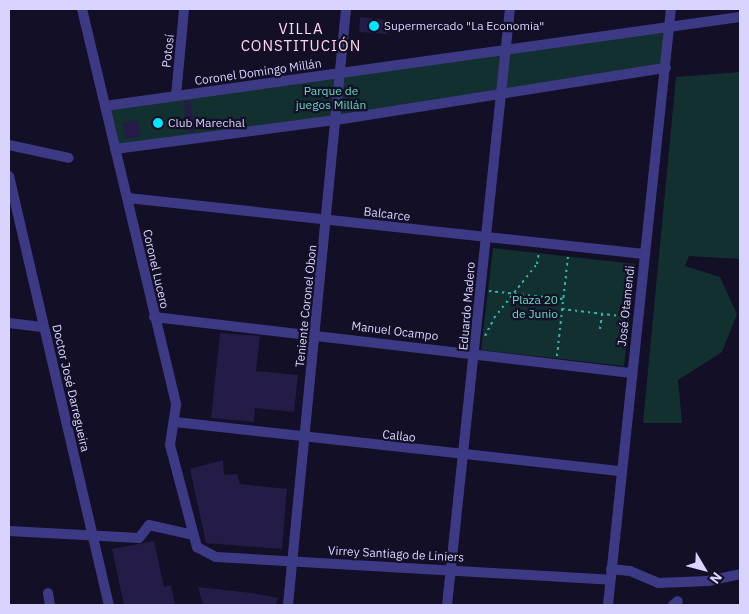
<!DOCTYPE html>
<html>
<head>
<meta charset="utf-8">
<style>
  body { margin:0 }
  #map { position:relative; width:749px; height:614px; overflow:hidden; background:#130f26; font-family:"IBM Plex Sans",sans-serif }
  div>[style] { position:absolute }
  .green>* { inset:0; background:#12302f }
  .building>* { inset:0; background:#241b47 }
  .path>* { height:2px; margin-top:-1px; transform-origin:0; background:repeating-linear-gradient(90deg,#2fb8b0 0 2.5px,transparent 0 6.5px) }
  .minor>* { height:10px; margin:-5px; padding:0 5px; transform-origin:5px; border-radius:5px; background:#3d3a85 }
  .dots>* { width:14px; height:14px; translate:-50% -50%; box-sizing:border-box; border:2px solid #130f26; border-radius:50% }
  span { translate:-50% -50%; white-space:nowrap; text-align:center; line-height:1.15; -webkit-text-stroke:4.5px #130f26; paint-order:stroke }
  .poi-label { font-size:12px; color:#d9d4ff }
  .left { translate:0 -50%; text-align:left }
  .street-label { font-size:12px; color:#d9d4ff }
  .park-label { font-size:12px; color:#5fe0c0 }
  .quarter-label { font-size:15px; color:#ffd6f0; letter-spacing:1px }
  .frame { position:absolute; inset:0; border:10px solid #d9d4ff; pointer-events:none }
  .north { position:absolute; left:679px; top:544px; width:50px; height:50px; -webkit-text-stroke:4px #130f26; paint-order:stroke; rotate:127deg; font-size:14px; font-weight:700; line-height:20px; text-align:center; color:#d9d4ff }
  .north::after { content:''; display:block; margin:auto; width:18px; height:22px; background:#d9d4ff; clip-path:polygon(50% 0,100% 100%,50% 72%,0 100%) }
</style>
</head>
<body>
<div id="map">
  <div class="green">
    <div style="clip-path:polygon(669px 27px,666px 68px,115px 149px,105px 106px)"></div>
    <div style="clip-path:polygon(740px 72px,740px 259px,689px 256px,685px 266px,720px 277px,737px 314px,722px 352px,678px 380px,682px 423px,643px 423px,676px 77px)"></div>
    <div style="clip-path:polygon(493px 248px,635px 264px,624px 366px,481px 350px)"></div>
  </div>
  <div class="building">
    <div style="clip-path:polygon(360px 17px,388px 20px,387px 34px,359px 32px)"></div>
    <div style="clip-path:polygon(191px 101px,194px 132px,188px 133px,184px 102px)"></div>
    <div style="clip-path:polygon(138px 120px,140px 137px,126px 139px,122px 123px)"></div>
    <div style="clip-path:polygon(220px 333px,260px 336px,256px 371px,298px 375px,294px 412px,255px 408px,254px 422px,211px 418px)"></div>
    <div style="clip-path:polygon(223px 460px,224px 475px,237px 474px,240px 484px,287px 489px,282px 549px,206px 543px,190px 469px)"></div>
    <div style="clip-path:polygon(154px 541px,164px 587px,171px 585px,175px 605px,124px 605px,112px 549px)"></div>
    <div style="clip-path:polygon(198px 587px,252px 593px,278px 598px,276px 605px,203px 605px)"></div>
  </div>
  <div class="path">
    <div style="left:489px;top:291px;width:74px;rotate:6.2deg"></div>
    <div style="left:562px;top:309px;width:67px;rotate:6.8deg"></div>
    <div style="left:600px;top:329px;width:15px;rotate:-82deg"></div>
    <div style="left:485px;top:336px;width:20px;rotate:-63deg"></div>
    <div style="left:494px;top:318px;width:69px;rotate:-51.5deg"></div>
    <div style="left:537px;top:264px;width:12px;rotate:-81deg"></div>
    <div style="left:557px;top:356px;width:101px;rotate:-83.7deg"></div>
  </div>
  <div class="minor">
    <div style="left:82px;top:9px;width:407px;rotate:76.6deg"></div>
    <div style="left:176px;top:405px;width:40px;rotate:98.5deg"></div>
    <div style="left:170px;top:445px;width:106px;rotate:75.2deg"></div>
    <div style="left:197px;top:547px;width:21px;rotate:28deg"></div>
    <div style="left:216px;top:557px;width:395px;rotate:3.3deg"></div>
    <div style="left:176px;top:96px;width:87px;rotate:-84.7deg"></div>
    <div style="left:105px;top:106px;width:641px;rotate:-7.98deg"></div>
    <div style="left:9px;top:145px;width:61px;rotate:12.2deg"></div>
    <div style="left:115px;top:149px;width:223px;rotate:-7.5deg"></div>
    <div style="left:336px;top:120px;width:334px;rotate:-9deg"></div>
    <div style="left:9px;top:176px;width:441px;rotate:76.9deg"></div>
    <div style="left:128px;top:198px;width:519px;rotate:6.19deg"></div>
    <div style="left:154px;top:317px;width:481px;rotate:6.7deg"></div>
    <div style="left:9px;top:323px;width:35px;rotate:7deg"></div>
    <div style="left:175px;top:422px;width:449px;rotate:6.3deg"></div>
    <div style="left:9px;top:531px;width:130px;rotate:3.1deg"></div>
    <div style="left:139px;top:538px;width:16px;rotate:-52deg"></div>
    <div style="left:149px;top:525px;width:45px;rotate:12.8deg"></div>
    <div style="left:611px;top:569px;width:19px;rotate:6deg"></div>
    <div style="left:630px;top:571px;width:30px;rotate:23deg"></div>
    <div style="left:658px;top:583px;width:50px;rotate:-2.3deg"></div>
    <div style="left:708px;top:581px;width:33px;rotate:-12deg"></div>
    <div style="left:48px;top:593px;width:12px;rotate:81deg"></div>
    <div style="left:288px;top:605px;width:599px;rotate:-84.44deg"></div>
    <div style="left:447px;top:605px;width:599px;rotate:-83.97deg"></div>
    <div style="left:608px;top:605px;width:599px;rotate:-83.97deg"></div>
    <div style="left:673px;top:605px;width:6px;rotate:-39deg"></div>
  </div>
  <div class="dots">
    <div style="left:374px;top:26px;background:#00e5ff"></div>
    <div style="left:158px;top:123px;background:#00e5ff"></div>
  </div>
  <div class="poi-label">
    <span class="left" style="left:384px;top:26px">Supermercado "La Economia"</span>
    <span class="left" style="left:168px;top:123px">Club Marechal</span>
  </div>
  <div class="street-label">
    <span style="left:168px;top:51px;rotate:-84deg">Potosí</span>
    <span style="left:258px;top:72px;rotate:-8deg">Coronel Domingo Millán</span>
    <span style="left:387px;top:214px;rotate:7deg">Balcarce</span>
    <span style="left:156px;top:269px;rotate:77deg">Coronel Lucero</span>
    <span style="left:306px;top:306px;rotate:-84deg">Teniente Coronel Obon</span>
    <span style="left:467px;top:306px;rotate:-85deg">Eduardo Madero</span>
    <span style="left:626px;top:306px;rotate:-84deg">José Otamendi</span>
    <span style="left:395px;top:331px;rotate:7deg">Manuel Ocampo</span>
    <span style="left:71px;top:388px;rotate:77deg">Doctor José Darregueira</span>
    <span style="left:399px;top:436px;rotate:6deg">Callao</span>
    <span style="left:396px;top:554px;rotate:3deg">Virrey Santiago de Liniers</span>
  </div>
  <div class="park-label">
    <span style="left:331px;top:98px">Parque de<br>juegos Millán</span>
    <span style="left:535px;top:307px">Plaza 20<br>de Junio</span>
  </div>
  <div class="quarter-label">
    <span style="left:301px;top:37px">VILLA<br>CONSTITUCIÓN</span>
  </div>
  <div class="frame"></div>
  <div class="north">N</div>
</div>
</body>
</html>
